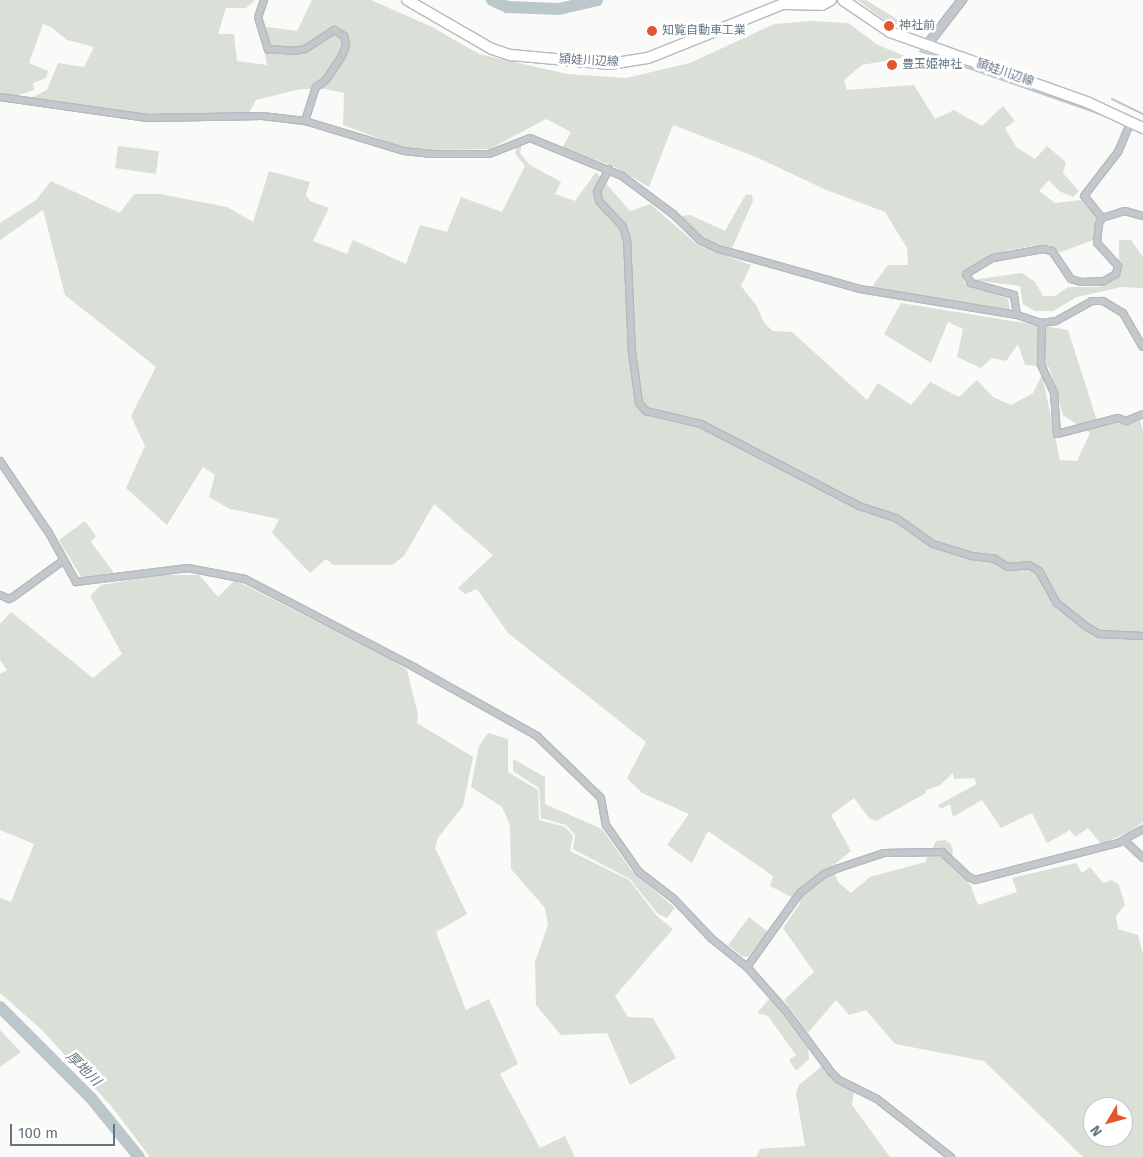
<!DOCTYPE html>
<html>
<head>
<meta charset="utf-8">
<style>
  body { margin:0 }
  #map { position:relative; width:1143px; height:1157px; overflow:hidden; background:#fafaf8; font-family:"Fira Sans","Noto Sans JP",sans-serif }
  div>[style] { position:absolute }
  .green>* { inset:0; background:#dadfd7 }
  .stream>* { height:2px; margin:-1px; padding:0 1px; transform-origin:1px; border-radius:1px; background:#bbc7cb }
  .river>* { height:12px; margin:-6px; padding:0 6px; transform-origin:6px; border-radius:6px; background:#bbc7cb }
  .roads { filter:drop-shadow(1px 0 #b5babe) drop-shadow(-1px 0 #b5babe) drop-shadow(0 1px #b5babe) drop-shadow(0 -1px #b5babe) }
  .minor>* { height:6px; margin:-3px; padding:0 3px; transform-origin:3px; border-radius:3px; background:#c3c8cc }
  .tertiary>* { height:8px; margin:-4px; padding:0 4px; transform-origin:4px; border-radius:4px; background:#c3c8cc }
  .primary>* { height:10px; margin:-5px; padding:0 5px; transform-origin:5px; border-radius:5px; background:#fff }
  .dots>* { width:14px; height:14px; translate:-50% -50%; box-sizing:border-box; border:2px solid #fff; border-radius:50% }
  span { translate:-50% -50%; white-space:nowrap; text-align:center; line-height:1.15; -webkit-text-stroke:5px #fff; paint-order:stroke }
  .poi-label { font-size:12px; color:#657683 }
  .left { translate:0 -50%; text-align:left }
  .street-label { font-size:12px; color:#657683 }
  .water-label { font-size:14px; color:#60757c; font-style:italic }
  .north { position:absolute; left:1083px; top:1097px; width:50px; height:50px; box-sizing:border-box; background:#fff; border:1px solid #c1c8cd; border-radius:50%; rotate:233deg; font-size:14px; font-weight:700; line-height:20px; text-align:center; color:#657683 }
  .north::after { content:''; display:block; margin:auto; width:18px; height:22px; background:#e4572e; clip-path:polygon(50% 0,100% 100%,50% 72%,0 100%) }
  .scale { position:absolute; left:10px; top:1124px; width:105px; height:22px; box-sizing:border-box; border:2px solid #657683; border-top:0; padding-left:6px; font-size:15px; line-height:18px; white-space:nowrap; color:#657683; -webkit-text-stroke:4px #fff; paint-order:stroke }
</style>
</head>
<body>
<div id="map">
  <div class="green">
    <div style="clip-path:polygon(0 0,255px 0,246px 8px,226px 8px,218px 34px,234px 34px,237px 61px,267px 65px,262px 36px,267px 27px,297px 31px,312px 0,371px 0,432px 27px,479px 54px,567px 74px,626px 78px,690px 63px,774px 24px,811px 21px,848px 23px,878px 45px,907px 57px,862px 65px,844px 80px,847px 90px,914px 85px,935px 119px,954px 110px,982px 126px,1003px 106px,1015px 121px,1005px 128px,1016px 147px,1035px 159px,1047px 146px,1066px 162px,1063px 173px,1079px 191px,1073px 197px,1059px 191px,1049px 180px,1039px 191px,1055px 203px,1081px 200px,1097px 216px,1093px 240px,1061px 252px,1033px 246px,1008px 250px,981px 260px,963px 272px,964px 283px,1008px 299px,1010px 310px,871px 288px,888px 265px,908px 265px,907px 248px,885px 212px,824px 189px,756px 157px,673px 125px,649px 187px,613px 166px,562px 148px,571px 132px,546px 119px,490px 149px,428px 150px,397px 145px,343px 125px,344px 93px,325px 89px,301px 89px,256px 100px,249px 113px,146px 114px,29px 99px,47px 90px,58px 63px,84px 67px,94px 47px,67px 40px,51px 27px,43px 24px,29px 63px,48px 71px,46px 78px,33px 83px,34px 90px,15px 96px,0 94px)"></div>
    <div style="clip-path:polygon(857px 0,866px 0,918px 32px,890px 24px)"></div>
    <div style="clip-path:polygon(evenodd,522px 143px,520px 153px,530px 165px,561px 182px,555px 194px,575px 201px,596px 172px,630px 211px,650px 204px,699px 246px,751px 265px,741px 286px,756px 305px,765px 324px,773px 331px,792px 332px,867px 400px,878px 383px,911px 405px,930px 382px,959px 397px,977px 380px,993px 397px,1011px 405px,1033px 393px,1042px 375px,1060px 460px,1077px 461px,1090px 433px,1063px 415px,1049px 367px,1025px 365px,1018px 344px,1006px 361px,992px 358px,981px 368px,957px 357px,963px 329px,948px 322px,931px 363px,884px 334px,901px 303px,1068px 330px,1099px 427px,1117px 423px,1126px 425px,1140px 420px,1143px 431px,1143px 822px,1129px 832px,1101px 844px,1088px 828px,1075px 837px,1070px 830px,1047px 843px,1032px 813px,1001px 828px,982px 800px,953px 817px,950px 804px,941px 809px,938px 805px,977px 784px,974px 778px,954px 779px,953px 773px,939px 786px,926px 790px,926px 793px,876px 821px,869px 818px,854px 798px,831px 815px,851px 851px,831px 867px,839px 883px,851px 893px,870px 877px,925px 862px,936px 841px,945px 840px,951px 844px,953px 852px,950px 866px,970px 884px,978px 905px,1017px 892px,1012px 878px,1076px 863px,1082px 873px,1090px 867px,1103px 883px,1112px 880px,1119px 885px,1125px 905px,1116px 916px,1118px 929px,1138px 935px,1143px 954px,1143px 1157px,1083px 1157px,984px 1061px,895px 1044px,866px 1010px,849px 1015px,836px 1000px,808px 1033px,784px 1000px,814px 972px,783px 928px,801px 902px,770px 886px,773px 876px,708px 831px,692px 863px,667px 845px,689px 814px,642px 793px,627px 778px,646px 742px,508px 633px,477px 589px,465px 594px,458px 588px,493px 555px,434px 504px,404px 556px,392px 565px,333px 565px,326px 559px,310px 573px,272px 533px,279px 519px,230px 509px,209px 497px,215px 475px,203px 467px,167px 525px,126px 488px,145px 446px,131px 416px,156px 367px,65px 295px,43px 210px,0 240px,0 223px,36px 200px,51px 181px,120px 213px,134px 194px,160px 194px,227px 207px,253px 222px,269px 171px,310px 182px,306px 195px,310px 201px,329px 208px,313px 241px,347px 254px,353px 240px,406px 264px,420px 225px,447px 232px,461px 197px,502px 212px,525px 166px,515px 153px,517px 145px,522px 143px,1093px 1107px,1123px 1107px,1123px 1137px,1093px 1137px,1093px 1107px)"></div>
    <div style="clip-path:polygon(118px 146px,159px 151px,156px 174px,115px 168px)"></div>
    <div style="clip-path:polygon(746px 194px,752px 195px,753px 201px,732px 248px,702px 238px,681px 216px,690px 215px,725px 231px)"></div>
    <div style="clip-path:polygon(1119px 240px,1131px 240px,1143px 257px,1143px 288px,1121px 287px,1077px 297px,1053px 311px,1035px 311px,1023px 304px,1020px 286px,972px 280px,1022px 273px,1035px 282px,1043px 296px,1055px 296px,1068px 287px,1100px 287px,1119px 277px)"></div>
    <div style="clip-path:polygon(85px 521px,96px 536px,91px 542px,114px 573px,81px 577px,59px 540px)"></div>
    <div style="clip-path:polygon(159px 575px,199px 575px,218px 597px,235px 580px,394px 661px,407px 670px,418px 714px,417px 723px,473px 757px,463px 806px,438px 838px,435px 848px,467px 914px,436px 932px,466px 1010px,489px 999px,518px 1064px,500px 1074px,540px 1148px,565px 1136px,575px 1157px,150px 1157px,112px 1107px,42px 1030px,0 993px,0 898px,11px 902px,34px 844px,0 830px,0 674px,7px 670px,0 660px,0 624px,11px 612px,93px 678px,122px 654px,90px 596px,101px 585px)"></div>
    <div style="clip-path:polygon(488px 733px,508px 739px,508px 772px,538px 790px,539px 820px,565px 827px,573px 836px,570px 851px,629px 880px,657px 916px,673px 929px,615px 996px,628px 1017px,653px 1018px,676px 1058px,630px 1085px,607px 1033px,561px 1035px,536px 1005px,535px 962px,548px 925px,545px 908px,511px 869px,510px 825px,502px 807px,471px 787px,479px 746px)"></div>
    <div style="clip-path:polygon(513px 759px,545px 777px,545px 804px,602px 829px,631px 870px,675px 908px,667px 918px,658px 914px,630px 879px,573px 849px,575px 835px,566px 825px,541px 818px,539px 788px,513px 771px)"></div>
    <div style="clip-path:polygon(749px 917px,768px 932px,748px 957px,742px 956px,728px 945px)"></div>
    <div style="clip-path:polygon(770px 998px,808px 1048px,809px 1059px,796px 1071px,789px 1060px,796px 1055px,768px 1016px,757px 1013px)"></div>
    <div style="clip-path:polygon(0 1030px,21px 1052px,0 1067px)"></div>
    <div style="clip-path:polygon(822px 1066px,837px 1083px,854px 1091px,852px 1105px,890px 1157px,756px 1157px,760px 1149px,805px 1146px,796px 1093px,799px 1085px)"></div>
  </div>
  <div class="stream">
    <div style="left:920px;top:51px;width:188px;rotate:19.3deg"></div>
    <div style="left:1112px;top:99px;width:34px;rotate:26deg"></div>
  </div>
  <div class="river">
    <div style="left:492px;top:0;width:17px;rotate:25deg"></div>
    <div style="left:507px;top:7px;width:52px;rotate:2.2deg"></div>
    <div style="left:559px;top:9px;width:39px;rotate:-13deg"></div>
    <div style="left:0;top:1007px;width:129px;rotate:45deg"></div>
    <div style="left:91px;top:1098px;width:76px;rotate:50.9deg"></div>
  </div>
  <div class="roads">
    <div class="minor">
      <div style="left:264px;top:0;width:18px;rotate:109deg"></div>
      <div style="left:258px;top:17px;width:34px;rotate:73deg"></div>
      <div style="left:268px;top:49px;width:26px;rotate:4deg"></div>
      <div style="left:294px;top:51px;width:11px;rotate:-10deg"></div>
      <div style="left:305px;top:49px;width:35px;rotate:-33deg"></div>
      <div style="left:334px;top:30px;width:12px;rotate:31deg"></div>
      <div style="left:344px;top:36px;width:9px;rotate:77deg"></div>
      <div style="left:346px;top:45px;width:12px;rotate:110deg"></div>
      <div style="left:342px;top:56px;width:29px;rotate:124deg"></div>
      <div style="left:326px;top:80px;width:12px;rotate:145deg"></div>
      <div style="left:316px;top:87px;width:36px;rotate:108deg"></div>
      <div style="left:0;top:97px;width:149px;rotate:8.1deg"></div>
      <div style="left:148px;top:118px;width:114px;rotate:-1deg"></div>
      <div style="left:262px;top:116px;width:43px;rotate:6.6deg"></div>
      <div style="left:305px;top:121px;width:103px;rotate:16.9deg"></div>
      <div style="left:404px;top:151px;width:28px;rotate:6deg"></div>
      <div style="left:432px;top:154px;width:57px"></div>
      <div style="left:489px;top:154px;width:44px;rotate:-21.3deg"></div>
      <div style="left:530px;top:138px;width:100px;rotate:22.4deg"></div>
      <div style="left:622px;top:176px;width:64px;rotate:36.7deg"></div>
      <div style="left:673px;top:214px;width:39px;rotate:44deg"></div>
      <div style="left:701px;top:241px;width:20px;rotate:24deg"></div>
      <div style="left:719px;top:249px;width:147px;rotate:15.8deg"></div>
      <div style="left:860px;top:289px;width:159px;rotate:9.4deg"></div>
      <div style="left:1017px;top:315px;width:26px;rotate:18deg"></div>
      <div style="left:1042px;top:323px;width:14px;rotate:-8deg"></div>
      <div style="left:1056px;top:321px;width:41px;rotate:-29.1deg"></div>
      <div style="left:1092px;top:301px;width:11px"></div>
      <div style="left:1103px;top:301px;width:23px;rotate:31deg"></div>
      <div style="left:1123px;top:313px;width:39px;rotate:60deg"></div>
      <div style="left:609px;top:169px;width:26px;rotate:118deg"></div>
      <div style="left:597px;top:192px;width:9px;rotate:77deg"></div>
      <div style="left:599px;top:201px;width:35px;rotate:47deg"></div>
      <div style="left:623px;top:227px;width:13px;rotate:72deg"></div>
      <div style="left:627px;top:239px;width:113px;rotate:87.5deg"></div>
      <div style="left:632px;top:352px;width:51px;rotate:82.2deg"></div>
      <div style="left:639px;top:403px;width:11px;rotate:49deg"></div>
      <div style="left:646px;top:411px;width:57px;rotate:13.3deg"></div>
      <div style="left:701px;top:424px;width:178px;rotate:27.4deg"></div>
      <div style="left:859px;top:506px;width:39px;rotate:18deg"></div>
      <div style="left:896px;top:518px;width:45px;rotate:35.1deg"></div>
      <div style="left:933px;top:544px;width:41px;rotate:17.1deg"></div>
      <div style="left:972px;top:556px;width:23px;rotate:7deg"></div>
      <div style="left:995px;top:559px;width:15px;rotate:32deg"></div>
      <div style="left:1008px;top:567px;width:21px;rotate:-5deg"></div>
      <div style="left:1029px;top:565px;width:12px;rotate:31deg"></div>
      <div style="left:1039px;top:571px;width:37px;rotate:61deg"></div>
      <div style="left:1057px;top:603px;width:38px;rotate:39deg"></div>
      <div style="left:1087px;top:627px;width:14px;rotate:30deg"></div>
      <div style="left:1099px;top:634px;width:44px;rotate:2.6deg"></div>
      <div style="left:1102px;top:218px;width:28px;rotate:-129deg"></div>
      <div style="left:1084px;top:196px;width:56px;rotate:-52.3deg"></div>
      <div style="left:1118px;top:152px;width:34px;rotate:-67deg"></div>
      <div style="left:1017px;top:315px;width:20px;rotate:-99deg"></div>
      <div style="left:1014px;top:295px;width:45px;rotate:-164.4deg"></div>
      <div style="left:971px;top:283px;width:10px;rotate:-119deg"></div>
      <div style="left:966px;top:274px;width:31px;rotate:-31deg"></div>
      <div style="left:993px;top:258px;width:51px;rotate:-10.2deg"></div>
      <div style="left:1043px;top:249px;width:9px;rotate:13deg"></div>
      <div style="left:1052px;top:251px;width:34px;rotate:56deg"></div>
      <div style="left:1071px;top:279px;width:10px;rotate:17deg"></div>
      <div style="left:1081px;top:282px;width:23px;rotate:-2deg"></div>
      <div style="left:1104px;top:281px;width:14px;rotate:-30deg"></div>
      <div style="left:1116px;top:274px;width:8px;rotate:-76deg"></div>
      <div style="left:1118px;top:266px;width:31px;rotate:-132deg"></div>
      <div style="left:1097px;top:243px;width:19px;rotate:-84deg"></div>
      <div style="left:1099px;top:224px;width:7px;rotate:-63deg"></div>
      <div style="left:1102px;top:218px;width:24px;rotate:-17deg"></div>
      <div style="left:1125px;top:211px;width:19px;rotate:16deg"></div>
      <div style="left:1042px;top:323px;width:42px;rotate:91.4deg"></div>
      <div style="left:1041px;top:365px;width:31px;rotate:65deg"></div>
      <div style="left:1054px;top:393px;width:41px;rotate:85.8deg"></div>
      <div style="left:1057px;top:434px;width:63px;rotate:-14.7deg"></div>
      <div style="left:1118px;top:418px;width:9px;rotate:21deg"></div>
      <div style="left:1126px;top:421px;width:18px;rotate:-22deg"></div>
      <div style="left:0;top:461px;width:87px;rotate:55.8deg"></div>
      <div style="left:49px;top:533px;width:56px;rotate:61.1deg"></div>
      <div style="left:76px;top:582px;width:113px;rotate:-7.1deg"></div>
      <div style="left:188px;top:568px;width:58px;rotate:10.9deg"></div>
      <div style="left:245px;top:579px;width:191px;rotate:27.5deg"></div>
      <div style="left:414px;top:667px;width:141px;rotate:29.3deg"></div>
      <div style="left:537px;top:736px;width:89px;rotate:44.1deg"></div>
      <div style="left:601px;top:798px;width:27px;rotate:80deg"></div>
      <div style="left:606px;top:825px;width:57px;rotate:54.9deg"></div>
      <div style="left:639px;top:872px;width:44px;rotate:37.6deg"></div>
      <div style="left:674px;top:899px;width:55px;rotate:46.5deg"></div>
      <div style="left:712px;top:939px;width:45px;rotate:38.7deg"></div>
      <div style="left:747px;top:967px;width:57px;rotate:48.5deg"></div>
      <div style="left:785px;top:1010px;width:77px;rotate:53.4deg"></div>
      <div style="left:831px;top:1072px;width:11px;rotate:45deg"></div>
      <div style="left:839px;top:1080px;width:42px;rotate:26.6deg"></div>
      <div style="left:877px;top:1099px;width:94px;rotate:38.1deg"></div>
      <div style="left:0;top:595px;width:10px;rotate:24deg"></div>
      <div style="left:9px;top:599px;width:4px;rotate:-27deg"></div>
      <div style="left:13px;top:597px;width:63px;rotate:-36deg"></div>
      <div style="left:1125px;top:841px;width:25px;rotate:43deg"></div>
      <div style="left:747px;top:967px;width:91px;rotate:-54.4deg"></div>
      <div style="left:800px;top:893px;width:31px;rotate:-38deg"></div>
      <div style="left:824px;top:874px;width:16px;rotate:-22deg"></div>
      <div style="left:839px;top:868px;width:47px;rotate:-18.4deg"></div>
      <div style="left:884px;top:853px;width:58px;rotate:-1deg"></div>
      <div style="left:942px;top:852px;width:37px;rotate:43deg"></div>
      <div style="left:969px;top:877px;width:7px;rotate:27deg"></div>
      <div style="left:975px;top:880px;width:148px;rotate:-14.5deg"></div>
      <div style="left:1118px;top:843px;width:29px;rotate:-29deg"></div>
    </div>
    <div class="tertiary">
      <div style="left:927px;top:45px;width:57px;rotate:-52.1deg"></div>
    </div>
    <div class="primary">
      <div style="left:407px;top:0;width:98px;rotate:30deg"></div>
      <div style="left:492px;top:49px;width:20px;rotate:18deg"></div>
      <div style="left:511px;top:55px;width:99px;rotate:5.2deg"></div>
      <div style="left:610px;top:64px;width:38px;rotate:-9deg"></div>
      <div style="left:648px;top:58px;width:145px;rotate:-21.8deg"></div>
      <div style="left:783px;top:4px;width:39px;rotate:1deg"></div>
      <div style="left:822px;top:5px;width:10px;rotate:-29deg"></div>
      <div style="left:843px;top:0;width:57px;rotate:34.2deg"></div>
      <div style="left:890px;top:32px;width:211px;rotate:19.6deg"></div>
      <div style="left:1089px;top:103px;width:60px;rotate:24.8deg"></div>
    </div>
  </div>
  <div class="dots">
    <div style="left:889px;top:26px;background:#e4572e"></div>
    <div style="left:652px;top:31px;background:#e4572e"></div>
    <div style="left:892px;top:65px;background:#e4572e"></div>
  </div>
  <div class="poi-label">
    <span class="left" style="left:899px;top:26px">神社前</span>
    <span class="left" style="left:662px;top:31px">知覧自動車工業</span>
    <span class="left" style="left:902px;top:65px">豊玉姫神社</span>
  </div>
  <div class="street-label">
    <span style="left:589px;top:61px;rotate:3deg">頴娃川辺線</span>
    <span style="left:1005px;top:73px;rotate:19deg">頴娃川辺線</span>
  </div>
  <div class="water-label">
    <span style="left:83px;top:1069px;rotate:45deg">厚地川</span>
  </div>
  <div class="north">N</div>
  <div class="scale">100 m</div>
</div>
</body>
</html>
